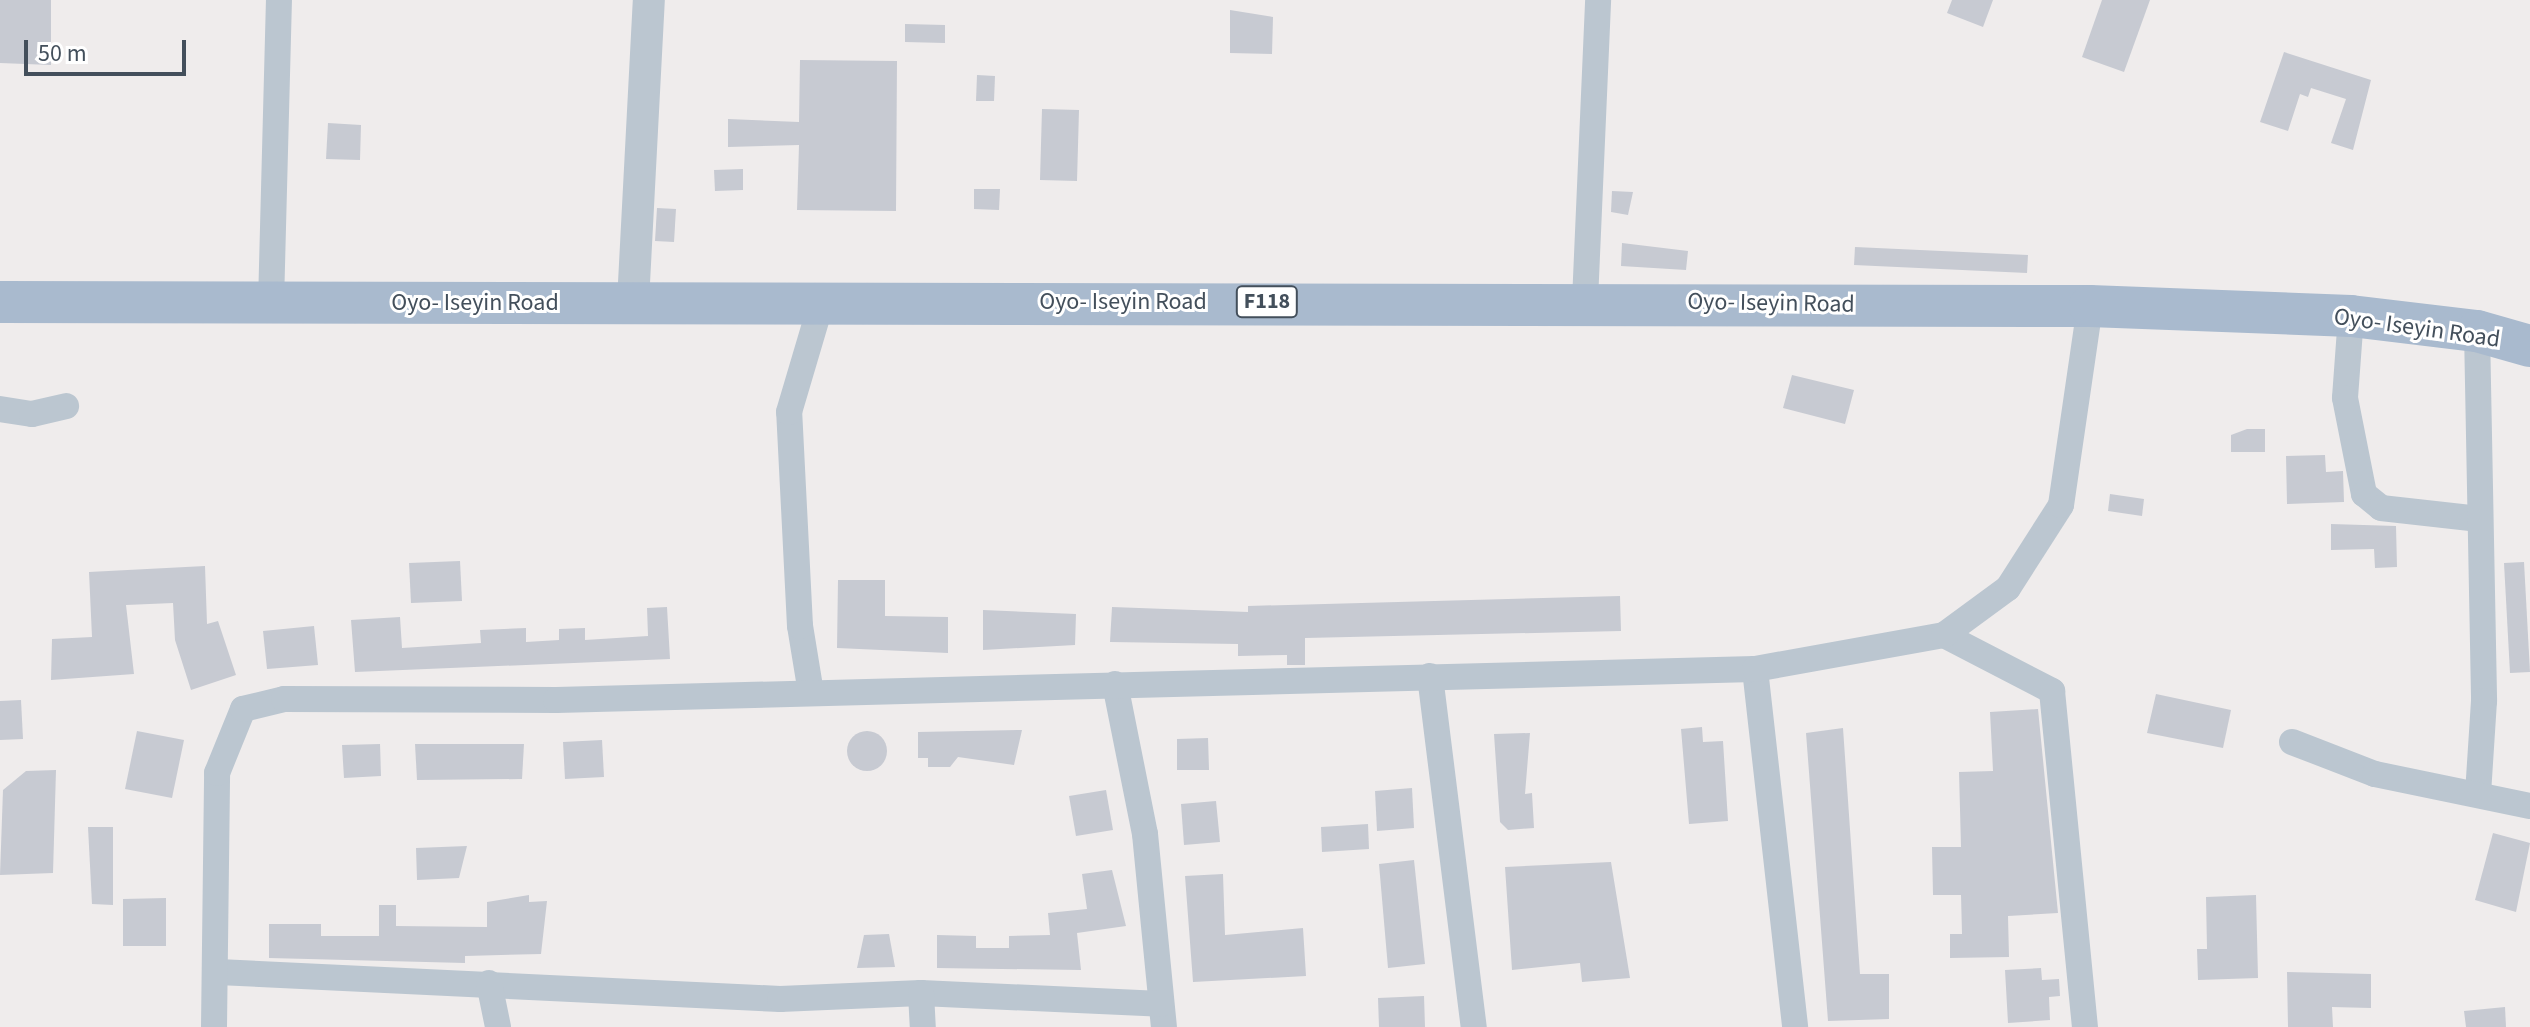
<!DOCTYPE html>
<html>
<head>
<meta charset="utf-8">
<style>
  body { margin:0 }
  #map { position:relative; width:2530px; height:1027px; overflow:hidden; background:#efecec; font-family:"Source Sans 3",sans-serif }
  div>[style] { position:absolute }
  .building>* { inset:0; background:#c7cad2 }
  .round { border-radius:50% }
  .minor>* { height:26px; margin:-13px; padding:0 13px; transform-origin:13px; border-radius:13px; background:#bbc6d0 }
  .tertiary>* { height:32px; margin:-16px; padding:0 16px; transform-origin:16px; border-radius:16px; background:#bbc6d0 }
  .primary>* { height:42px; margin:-21px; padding:0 21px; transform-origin:21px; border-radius:21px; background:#a9bace }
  span { translate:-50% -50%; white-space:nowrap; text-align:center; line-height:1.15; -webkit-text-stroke:6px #fff; paint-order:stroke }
  .shield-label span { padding:2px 6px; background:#fff; border:2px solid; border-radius:6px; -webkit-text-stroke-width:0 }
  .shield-label { font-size:22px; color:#434f5b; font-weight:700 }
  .street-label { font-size:24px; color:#434f5b }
  .scale { position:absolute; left:24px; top:40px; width:162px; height:36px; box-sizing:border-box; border:4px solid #434f5b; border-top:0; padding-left:10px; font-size:24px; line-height:28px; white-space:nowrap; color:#434f5b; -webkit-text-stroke:6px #fff; paint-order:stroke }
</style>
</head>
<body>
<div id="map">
  <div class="building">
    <div style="clip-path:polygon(0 0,51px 0,51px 65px,0 63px)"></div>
    <div style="clip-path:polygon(1952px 0,1993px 0,1983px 27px,1947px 13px)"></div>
    <div style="clip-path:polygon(2102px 0,2150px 0,2124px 72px,2082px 57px)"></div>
    <div style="clip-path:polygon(1230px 10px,1273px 17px,1272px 54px,1230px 53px)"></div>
    <div style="clip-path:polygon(905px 24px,945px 25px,945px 43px,905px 42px)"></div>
    <div style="clip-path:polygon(2284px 52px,2371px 80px,2353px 150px,2331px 143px,2346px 99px,2311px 88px,2308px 97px,2300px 94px,2288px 131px,2260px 122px)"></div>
    <div style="clip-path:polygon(800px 60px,897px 61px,896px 211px,797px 210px,799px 145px,728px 147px,728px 119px,799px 122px)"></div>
    <div style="clip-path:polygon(977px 75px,995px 76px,994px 101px,976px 101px)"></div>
    <div style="clip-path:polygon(1042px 109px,1079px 110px,1077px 181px,1040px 180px)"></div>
    <div style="clip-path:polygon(328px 123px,361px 125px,360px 160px,326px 159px)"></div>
    <div style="clip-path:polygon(743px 169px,743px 190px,715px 191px,714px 170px)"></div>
    <div style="clip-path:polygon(974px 189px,1000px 189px,999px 210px,974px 209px)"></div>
    <div style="clip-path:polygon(1612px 191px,1633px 192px,1628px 215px,1611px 212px)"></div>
    <div style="clip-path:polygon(657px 208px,676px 209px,674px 242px,655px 241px)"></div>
    <div style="clip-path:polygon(1622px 243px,1688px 251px,1686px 270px,1621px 266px)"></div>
    <div style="clip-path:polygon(1855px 247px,2028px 255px,2027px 273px,1854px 265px)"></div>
    <div style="clip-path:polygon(1792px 375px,1854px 390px,1845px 424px,1783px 408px)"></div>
    <div style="clip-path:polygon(2247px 429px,2265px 429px,2265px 452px,2231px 452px,2231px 435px)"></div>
    <div style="clip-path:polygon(2325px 455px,2326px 472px,2343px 471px,2344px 502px,2287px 504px,2286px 456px)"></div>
    <div style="clip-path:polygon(2110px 494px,2144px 499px,2142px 516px,2108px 511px)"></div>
    <div style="clip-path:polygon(2331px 524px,2396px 526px,2397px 567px,2375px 568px,2374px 549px,2331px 550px)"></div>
    <div style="clip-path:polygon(460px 561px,462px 601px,411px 603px,409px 563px)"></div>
    <div style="clip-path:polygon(2524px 562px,2530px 672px,2510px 673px,2504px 563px)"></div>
    <div style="clip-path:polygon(205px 566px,207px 624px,218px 621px,236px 675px,191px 690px,175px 640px,173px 603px,126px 605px,134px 674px,51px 680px,52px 639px,92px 637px,89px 572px)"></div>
    <div style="clip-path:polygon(838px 580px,885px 580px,885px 616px,948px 617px,948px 653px,837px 648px)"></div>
    <div style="clip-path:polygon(1620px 596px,1621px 631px,1305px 638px,1305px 665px,1287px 665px,1287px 655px,1238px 656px,1238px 644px,1110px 642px,1112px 607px,1248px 612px,1248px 606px)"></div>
    <div style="clip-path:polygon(667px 607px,670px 659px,355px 672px,351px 620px,400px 617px,402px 648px,481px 643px,480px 630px,526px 628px,526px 642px,559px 640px,559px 629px,585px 628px,585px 640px,648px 636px,647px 608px)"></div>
    <div style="clip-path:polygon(983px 610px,1076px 614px,1075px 645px,983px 650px)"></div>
    <div style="clip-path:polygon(314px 626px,318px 665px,267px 669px,263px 631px)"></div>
    <div style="clip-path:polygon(2156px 694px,2231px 710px,2223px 748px,2147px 733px)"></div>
    <div style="clip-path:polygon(21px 700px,23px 739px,0 740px,0 701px)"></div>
    <div style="clip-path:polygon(2038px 709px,2058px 913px,2008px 916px,2009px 957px,1950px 958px,1950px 934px,1962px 934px,1961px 895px,1933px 895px,1932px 847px,1961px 847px,1959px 772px,1993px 771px,1990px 712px)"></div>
    <div style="clip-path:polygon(1702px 727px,1703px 742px,1723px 741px,1728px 821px,1689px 824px,1681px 729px)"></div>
    <div style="clip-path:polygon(1843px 728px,1860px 974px,1889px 974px,1889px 1019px,1828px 1021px,1806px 733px)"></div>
    <div style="clip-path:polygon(1022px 730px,1014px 765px,958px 757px,950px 767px,928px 767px,928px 758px,918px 758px,918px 732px)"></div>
    <div class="round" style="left:847px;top:731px;width:40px;height:40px"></div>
    <div style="clip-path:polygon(137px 731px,184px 740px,172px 798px,125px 789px)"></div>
    <div style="clip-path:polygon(1530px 733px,1525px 794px,1532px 793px,1534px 828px,1508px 830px,1500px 822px,1494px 734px)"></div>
    <div style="clip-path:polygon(1208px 738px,1209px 770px,1177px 770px,1177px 739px)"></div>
    <div style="clip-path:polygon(602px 740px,604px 777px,565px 779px,563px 742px)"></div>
    <div style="clip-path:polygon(380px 744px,381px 776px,344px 778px,342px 745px)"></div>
    <div style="clip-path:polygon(415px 744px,524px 744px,522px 779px,417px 780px)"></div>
    <div style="clip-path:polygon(56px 770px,53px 873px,0 875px,3px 790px,26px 771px)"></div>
    <div style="clip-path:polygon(1412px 788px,1414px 828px,1377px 831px,1375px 791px)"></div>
    <div style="clip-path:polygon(1106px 790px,1113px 830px,1076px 836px,1069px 796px)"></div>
    <div style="clip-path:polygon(1216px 801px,1220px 842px,1184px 845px,1181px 804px)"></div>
    <div style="clip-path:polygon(1368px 824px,1369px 849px,1322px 852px,1321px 827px)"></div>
    <div style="clip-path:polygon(88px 827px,113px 827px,113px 905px,92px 904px)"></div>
    <div style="clip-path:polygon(2493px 833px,2530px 843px,2516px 912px,2475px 900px)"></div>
    <div style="clip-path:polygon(467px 846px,459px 878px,417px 880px,416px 848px)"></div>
    <div style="clip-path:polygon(1414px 860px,1425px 964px,1388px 968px,1379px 864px)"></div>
    <div style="clip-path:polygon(1611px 862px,1630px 978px,1582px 982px,1580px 963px,1512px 970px,1505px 867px)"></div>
    <div style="clip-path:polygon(1112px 870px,1126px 926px,1077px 933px,1081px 970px,937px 968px,937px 935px,976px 936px,976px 948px,1009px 948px,1009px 936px,1050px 935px,1048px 913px,1087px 909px,1082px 874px)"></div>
    <div style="clip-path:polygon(1223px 874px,1225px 935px,1303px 928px,1306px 976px,1193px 982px,1185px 876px)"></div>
    <div style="clip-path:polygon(529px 895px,529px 902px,547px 901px,541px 954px,465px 956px,465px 963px,269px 958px,269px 924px,321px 924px,321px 936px,379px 936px,379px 905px,396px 905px,396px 926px,487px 927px,487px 902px)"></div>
    <div style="clip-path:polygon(2256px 895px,2258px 978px,2198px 980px,2197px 949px,2207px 949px,2206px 897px)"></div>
    <div style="clip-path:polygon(166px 898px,166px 946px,123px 946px,123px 899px)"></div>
    <div style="clip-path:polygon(889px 934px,895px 967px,857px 968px,864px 935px)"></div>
    <div style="clip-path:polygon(2041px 968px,2042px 980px,2059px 979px,2060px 996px,2049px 997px,2050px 1020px,2008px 1023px,2005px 970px)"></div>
    <div style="clip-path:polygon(2287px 972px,2371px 974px,2371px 1008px,2332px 1007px,2333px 1027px,2288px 1027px)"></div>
    <div style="clip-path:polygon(1424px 996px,1425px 1027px,1379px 1027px,1378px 998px)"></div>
    <div style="clip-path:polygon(2505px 1007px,2506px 1027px,2466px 1027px,2464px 1011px)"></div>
  </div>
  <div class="minor">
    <div style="left:1585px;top:301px;width:301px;rotate:-87.5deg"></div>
    <div style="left:271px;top:304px;width:304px;rotate:-88.5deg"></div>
    <div style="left:2351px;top:316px;width:82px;rotate:94.2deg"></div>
    <div style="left:2345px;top:398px;width:98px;rotate:78.8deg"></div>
    <div style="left:2364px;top:494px;width:22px;rotate:39deg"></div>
    <div style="left:2381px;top:508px;width:99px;rotate:6.4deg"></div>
    <div style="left:2477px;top:331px;width:370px;rotate:88.9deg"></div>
    <div style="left:2484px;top:701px;width:92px;rotate:93.7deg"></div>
    <div style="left:0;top:409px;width:32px;rotate:9deg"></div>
    <div style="left:32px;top:414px;width:35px;rotate:-13deg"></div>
    <div style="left:1944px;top:635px;width:122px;rotate:27.4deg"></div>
    <div style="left:2052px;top:691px;width:338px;rotate:84.4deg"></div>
    <div style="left:1755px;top:669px;width:360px;rotate:83.6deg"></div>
    <div style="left:1430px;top:676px;width:354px;rotate:82.9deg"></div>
    <div style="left:1115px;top:684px;width:153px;rotate:78.7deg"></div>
    <div style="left:1145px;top:834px;width:194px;rotate:84.4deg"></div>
    <div style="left:811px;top:693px;width:68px;rotate:-99.3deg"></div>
    <div style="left:800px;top:626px;width:214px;rotate:-92.9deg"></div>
    <div style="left:789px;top:412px;width:113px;rotate:-73.5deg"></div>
    <div style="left:2292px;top:742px;width:89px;rotate:21.1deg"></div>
    <div style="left:2375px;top:774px;width:158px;rotate:11.7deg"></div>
    <div style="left:218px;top:972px;width:563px;rotate:2.75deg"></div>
    <div style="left:780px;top:999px;width:141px;rotate:-2.4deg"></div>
    <div style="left:921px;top:993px;width:240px;rotate:2.6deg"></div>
    <div style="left:489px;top:983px;width:45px;rotate:78.4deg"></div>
    <div style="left:921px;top:993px;width:34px;rotate:87deg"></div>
    <div style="left:214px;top:1027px;width:254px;rotate:-89.3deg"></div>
    <div style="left:217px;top:773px;width:69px;rotate:-67.9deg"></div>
    <div style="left:243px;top:709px;width:42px;rotate:-13.7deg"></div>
    <div style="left:284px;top:699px;width:272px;rotate:0.2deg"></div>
    <div style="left:556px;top:700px;width:1199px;rotate:-1.48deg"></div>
    <div style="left:1755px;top:669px;width:192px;rotate:-10.2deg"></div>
    <div style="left:1944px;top:635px;width:79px;rotate:-36.3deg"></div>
    <div style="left:2008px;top:588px;width:98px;rotate:-57.4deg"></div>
    <div style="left:2061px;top:505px;width:201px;rotate:-81.7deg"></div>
  </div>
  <div class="tertiary">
    <div style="left:633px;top:302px;width:302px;rotate:-87deg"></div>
  </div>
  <div class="primary">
    <div style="left:0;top:302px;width:2090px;rotate:0.11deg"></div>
    <div style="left:2090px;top:306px;width:261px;rotate:2.2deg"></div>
    <div style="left:2351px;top:316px;width:127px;rotate:6.8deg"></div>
    <div style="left:2477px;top:331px;width:55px;rotate:15.8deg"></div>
  </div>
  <div class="shield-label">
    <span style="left:1267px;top:302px">F118</span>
  </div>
  <div class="street-label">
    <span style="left:1123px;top:302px">Oyo- Iseyin Road</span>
    <span style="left:475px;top:303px">Oyo- Iseyin Road</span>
    <span style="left:1771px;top:303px;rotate:1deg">Oyo- Iseyin Road</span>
    <span style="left:2417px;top:328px;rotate:8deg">Oyo- Iseyin Road</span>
  </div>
  <div class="scale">50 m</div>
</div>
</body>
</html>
